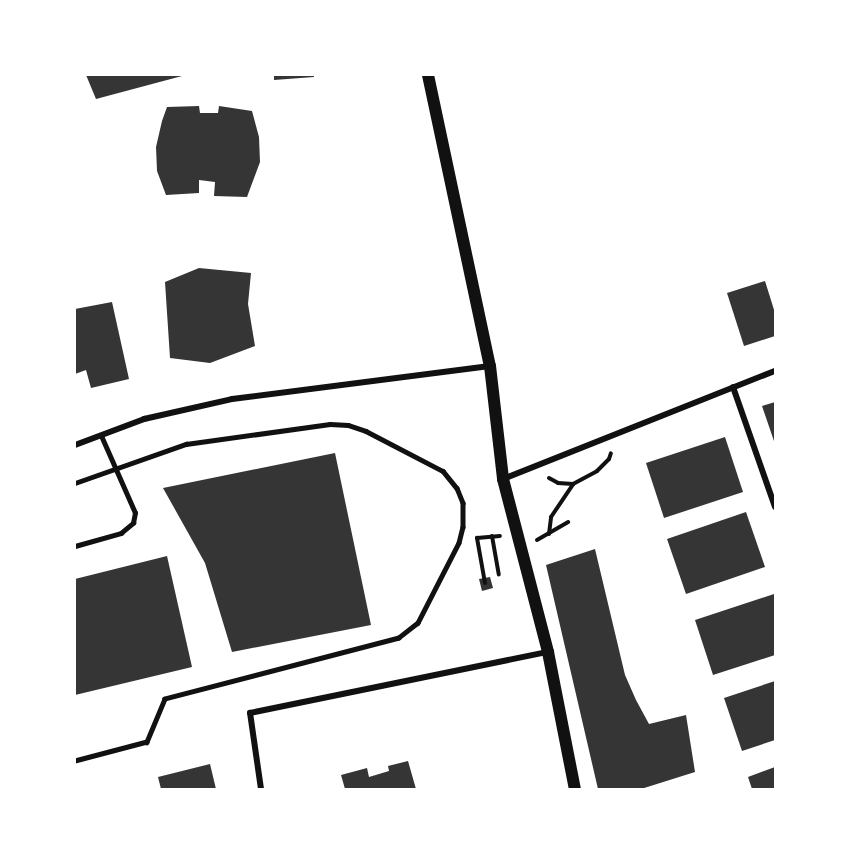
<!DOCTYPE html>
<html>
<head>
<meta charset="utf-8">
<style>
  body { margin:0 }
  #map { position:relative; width:850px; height:864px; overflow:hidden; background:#fff; font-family:Rubik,sans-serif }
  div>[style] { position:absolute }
  .building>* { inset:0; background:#353535 }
  .path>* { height:4px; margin:-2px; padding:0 2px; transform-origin:2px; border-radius:2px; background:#111 }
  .service>* { height:4.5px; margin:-2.25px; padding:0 2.25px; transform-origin:2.25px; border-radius:2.25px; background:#111 }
  .minor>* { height:6px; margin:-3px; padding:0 3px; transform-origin:3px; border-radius:3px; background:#111 }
  .secondary>* { height:12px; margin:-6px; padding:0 6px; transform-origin:6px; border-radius:6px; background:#111 }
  span { translate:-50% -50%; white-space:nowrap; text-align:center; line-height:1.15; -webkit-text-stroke:4.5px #fff; paint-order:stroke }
  .frame { position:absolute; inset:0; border:76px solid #fff; pointer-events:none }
</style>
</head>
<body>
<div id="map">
  <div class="building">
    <div style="clip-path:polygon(86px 75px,182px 75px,182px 76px,96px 99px)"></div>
    <div style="clip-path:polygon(274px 75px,314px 75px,314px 77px,274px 80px)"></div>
    <div style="clip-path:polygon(199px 106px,200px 113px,218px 113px,219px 106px,252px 111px,259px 137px,260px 162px,247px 197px,214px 196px,215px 182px,199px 180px,199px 193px,166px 195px,157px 171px,156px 147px,162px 121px,167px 107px)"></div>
    <div style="clip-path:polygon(199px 268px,251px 273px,248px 304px,255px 346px,210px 363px,170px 358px,165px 282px)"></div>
    <div style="clip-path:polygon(765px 281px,775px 313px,775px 336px,744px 346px,727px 293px)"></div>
    <div style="clip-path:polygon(112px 302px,129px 379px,91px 388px,86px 370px,75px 374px,75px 309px)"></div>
    <div style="clip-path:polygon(775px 402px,775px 444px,762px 406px)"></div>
    <div style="clip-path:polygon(725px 437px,743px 492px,664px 518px,646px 463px)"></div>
    <div style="clip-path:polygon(335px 453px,371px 625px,232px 652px,205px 563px,163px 488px)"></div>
    <div style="clip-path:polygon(746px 512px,765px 567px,686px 594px,667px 539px)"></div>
    <div style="clip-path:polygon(595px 549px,625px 675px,636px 700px,649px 724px,686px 715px,695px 772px,641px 789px,598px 789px,546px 565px)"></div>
    <div style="clip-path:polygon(167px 556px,192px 667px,75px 695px,75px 579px)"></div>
    <div style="clip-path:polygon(490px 577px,493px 588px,482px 591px,479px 579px)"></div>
    <div style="clip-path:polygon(774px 594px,775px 655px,713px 675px,695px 620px)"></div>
    <div style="clip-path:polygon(775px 681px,775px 740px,742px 751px,724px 698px)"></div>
    <div style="clip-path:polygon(408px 761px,416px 789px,345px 789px,341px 775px,367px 768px,369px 777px,389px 771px,388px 766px)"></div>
    <div style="clip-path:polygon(210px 764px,216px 789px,161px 789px,158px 777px)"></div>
    <div style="clip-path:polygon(775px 767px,775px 789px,752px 789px,748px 777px)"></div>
  </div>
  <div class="path">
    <div style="left:549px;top:478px;width:10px;rotate:29deg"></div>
    <div style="left:558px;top:483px;width:15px;rotate:4deg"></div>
    <div style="left:549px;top:534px;width:17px;rotate:-83deg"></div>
    <div style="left:551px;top:517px;width:40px;rotate:-56deg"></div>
    <div style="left:573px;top:484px;width:27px;rotate:-28deg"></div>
    <div style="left:597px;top:471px;width:17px;rotate:-45deg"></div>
    <div style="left:609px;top:459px;width:6px;rotate:-72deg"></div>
    <div style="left:492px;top:536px;width:39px;rotate:80deg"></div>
    <div style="left:537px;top:540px;width:36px;rotate:-30deg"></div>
    <div style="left:485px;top:583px;width:46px;rotate:-100.1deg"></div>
    <div style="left:477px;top:538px;width:23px;rotate:-5deg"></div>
  </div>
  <div class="service">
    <div style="left:75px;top:483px;width:118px;rotate:-19.4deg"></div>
    <div style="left:186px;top:444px;width:145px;rotate:-7.9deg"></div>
    <div style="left:330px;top:424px;width:18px;rotate:3deg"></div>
    <div style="left:348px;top:425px;width:19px;rotate:18deg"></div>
    <div style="left:366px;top:431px;width:87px;rotate:27.5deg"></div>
    <div style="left:443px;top:471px;width:22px;rotate:51deg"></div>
    <div style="left:457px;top:488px;width:16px;rotate:68deg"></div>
    <div style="left:463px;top:503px;width:24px;rotate:90deg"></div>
    <div style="left:463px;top:527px;width:16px;rotate:104deg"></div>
    <div style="left:459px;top:543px;width:90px;rotate:117.1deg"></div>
    <div style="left:418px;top:623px;width:24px;rotate:142deg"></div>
    <div style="left:399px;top:638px;width:242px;rotate:165.4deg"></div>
    <div style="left:165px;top:699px;width:47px;rotate:112.7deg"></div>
    <div style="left:147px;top:742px;width:74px;rotate:165.2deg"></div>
    <div style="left:75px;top:546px;width:48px;rotate:-15.8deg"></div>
    <div style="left:121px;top:533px;width:16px;rotate:-40deg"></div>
    <div style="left:133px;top:523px;width:10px;rotate:-79deg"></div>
    <div style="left:135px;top:513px;width:84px;rotate:-113.8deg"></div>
  </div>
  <div class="minor">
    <div style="left:733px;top:387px;width:127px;rotate:70.7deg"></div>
    <div style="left:75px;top:445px;width:74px;rotate:-20.6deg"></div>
    <div style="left:144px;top:419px;width:90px;rotate:-12.8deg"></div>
    <div style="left:232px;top:399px;width:260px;rotate:-7.3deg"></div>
    <div style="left:503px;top:479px;width:293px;rotate:-21.7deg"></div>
    <div style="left:261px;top:789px;width:77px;rotate:-98.2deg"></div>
    <div style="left:250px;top:713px;width:304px;rotate:-11.6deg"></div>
  </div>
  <div class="secondary">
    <div style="left:428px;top:75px;width:298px;rotate:78deg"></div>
    <div style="left:490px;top:366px;width:114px;rotate:83.4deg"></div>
    <div style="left:503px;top:479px;width:179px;rotate:75.4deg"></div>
    <div style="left:548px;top:652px;width:140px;rotate:78.9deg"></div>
  </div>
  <div class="frame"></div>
</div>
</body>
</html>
